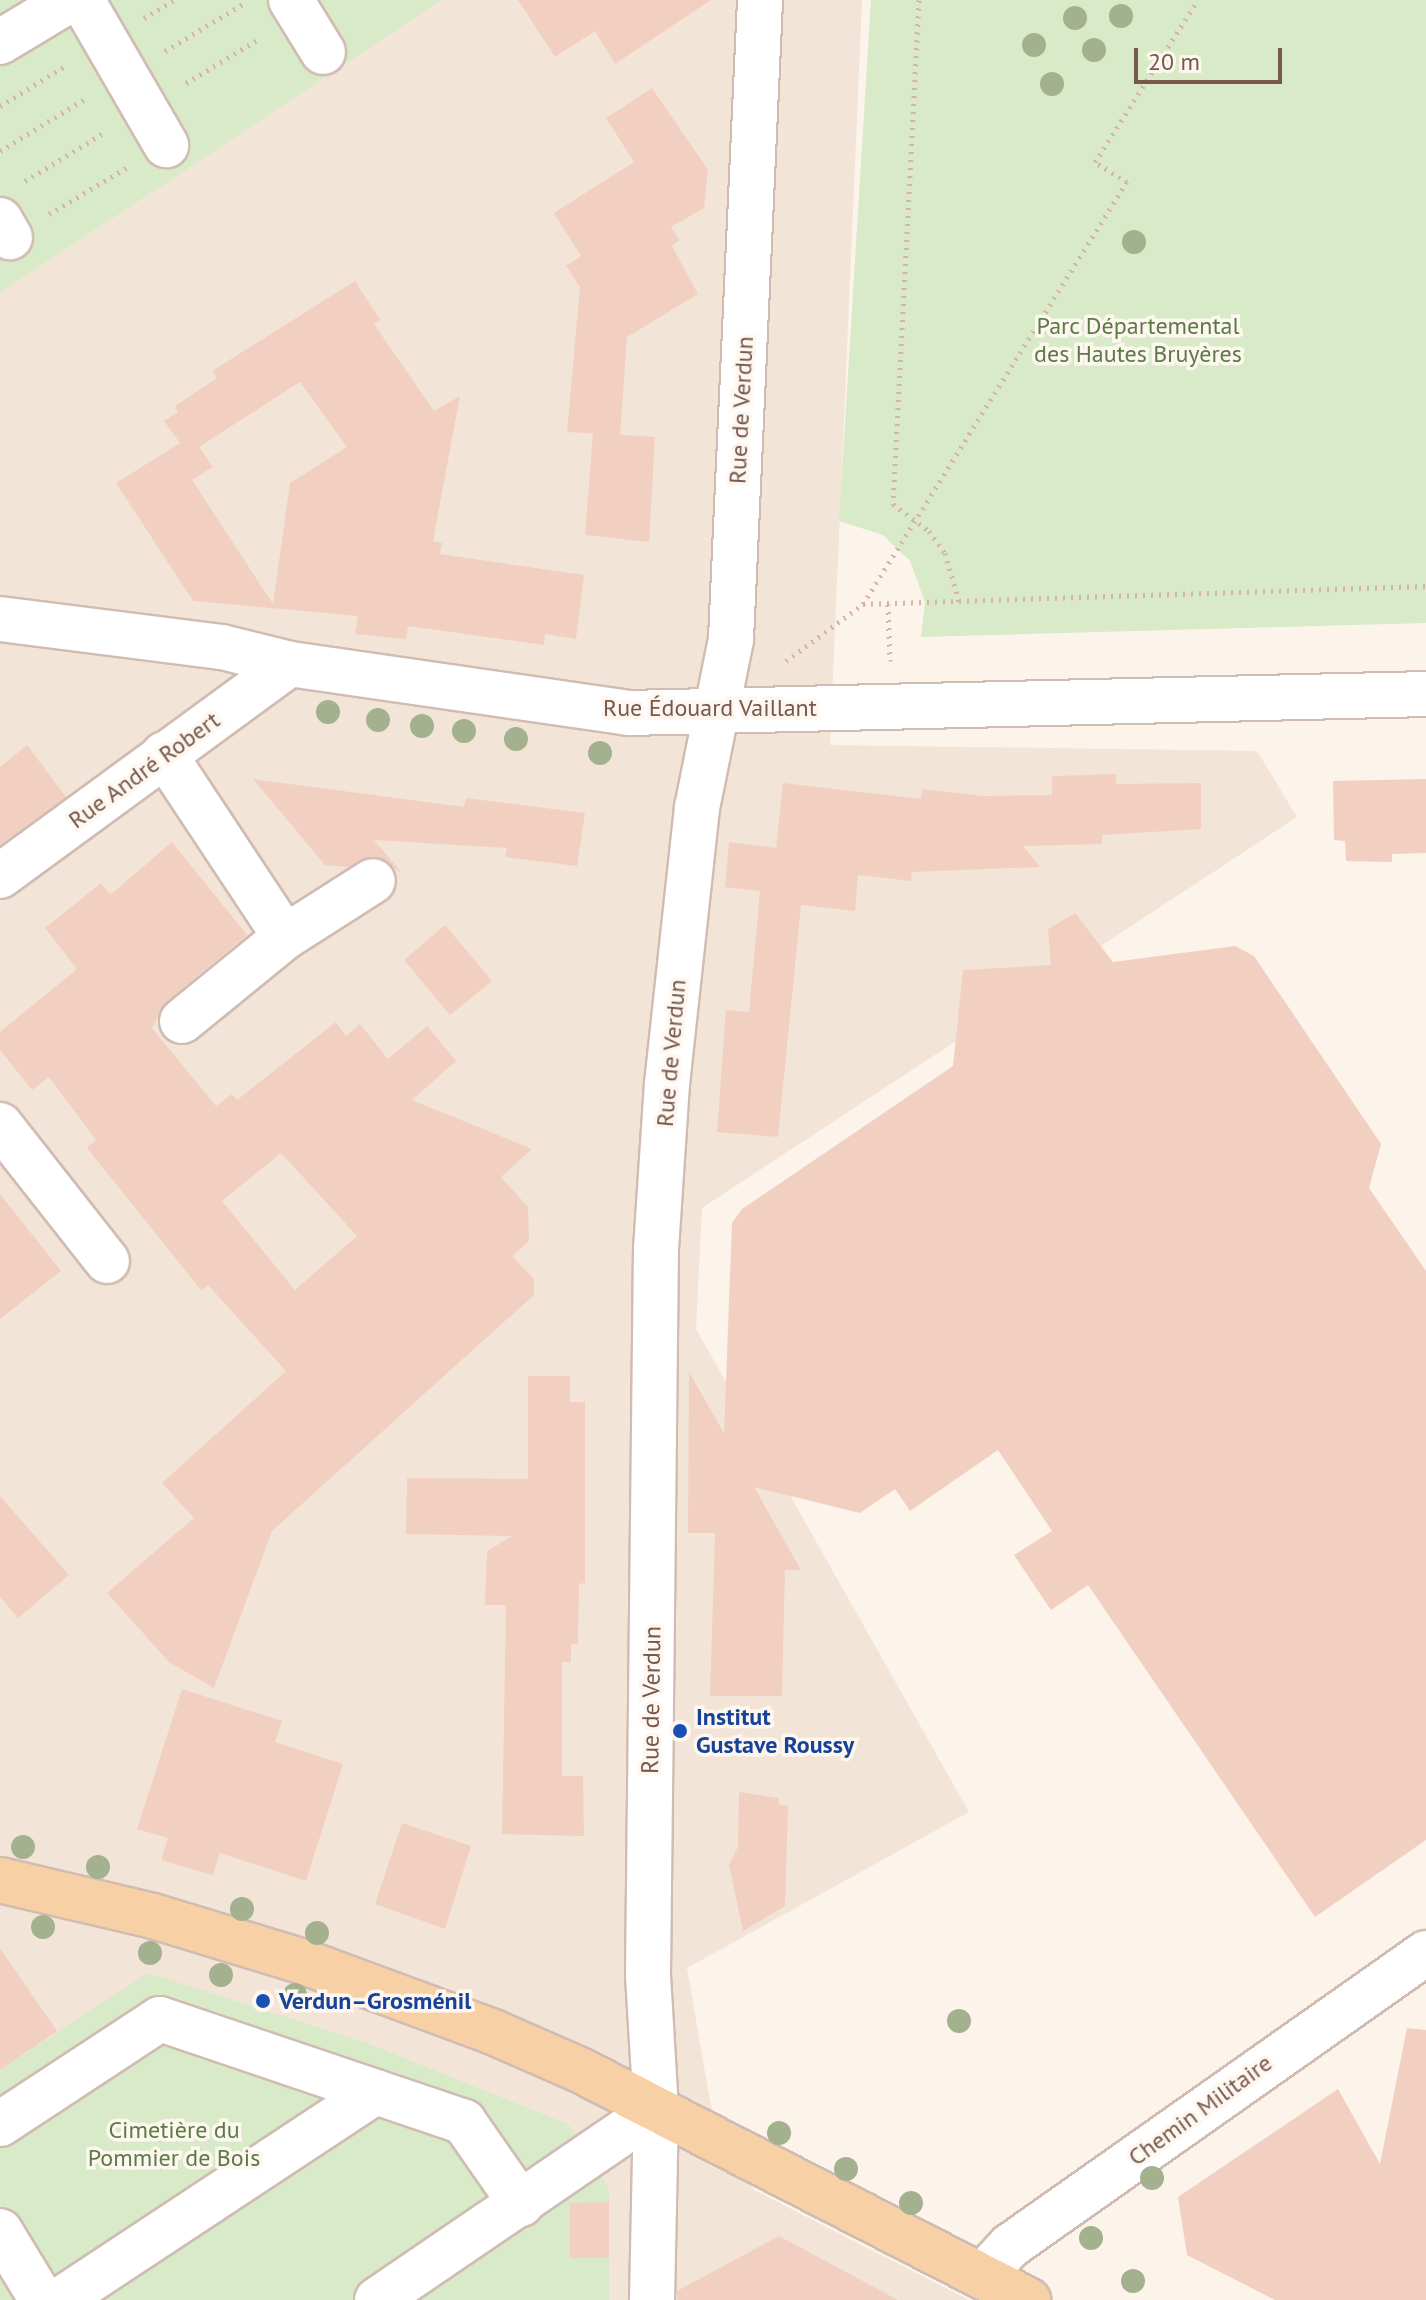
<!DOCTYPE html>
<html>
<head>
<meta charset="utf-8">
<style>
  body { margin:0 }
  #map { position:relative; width:1426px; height:2300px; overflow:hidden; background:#fcf3ea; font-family:"PT Sans",sans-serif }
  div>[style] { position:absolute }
  .residential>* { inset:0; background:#f3e4d8 }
  .green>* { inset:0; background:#d9eac8 }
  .building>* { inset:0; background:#f1d0c2 }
  .path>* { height:5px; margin-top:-2.5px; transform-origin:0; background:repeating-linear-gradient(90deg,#d6b3a5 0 2px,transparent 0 8px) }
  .roads { filter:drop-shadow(2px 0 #d0bcb2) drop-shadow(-2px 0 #d0bcb2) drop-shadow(0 2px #d0bcb2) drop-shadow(0 -2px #d0bcb2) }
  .minor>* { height:44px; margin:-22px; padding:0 22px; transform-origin:22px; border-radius:22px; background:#fff }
  .major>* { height:44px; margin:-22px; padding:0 22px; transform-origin:22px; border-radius:22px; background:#f8d0a5 }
  .trees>* { width:24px; height:24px; margin:-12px; border-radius:50%; background:#a3b18f }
  .dots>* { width:22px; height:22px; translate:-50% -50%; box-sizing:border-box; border:4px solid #fef7f0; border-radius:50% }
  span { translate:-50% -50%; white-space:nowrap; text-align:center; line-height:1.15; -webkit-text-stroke:7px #fef7f0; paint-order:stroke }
  .park-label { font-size:24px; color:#5b7b45 }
  .street-label { font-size:24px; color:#76584d }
  .transit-label { font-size:24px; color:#164399; font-weight:700 }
  .left { translate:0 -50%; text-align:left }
  .scale { position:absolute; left:1134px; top:48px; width:148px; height:36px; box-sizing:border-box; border:4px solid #76584d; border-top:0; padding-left:10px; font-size:24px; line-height:28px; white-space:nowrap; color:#76584d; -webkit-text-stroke:6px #fef7f0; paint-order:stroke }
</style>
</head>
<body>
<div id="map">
  <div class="residential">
    <div style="clip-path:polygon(0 0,862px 0,830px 745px,1257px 751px,1297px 817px,702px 1208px,696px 1329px,969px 1812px,687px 1968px,711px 2106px,754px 2190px,969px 2300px,0 2300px)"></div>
  </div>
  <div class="green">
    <div style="clip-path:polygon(0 0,441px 0,0 293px)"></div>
    <div style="clip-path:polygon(871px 0,1426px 0,1426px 623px,921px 637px,925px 602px,910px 561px,883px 535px,839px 521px)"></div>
    <div style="clip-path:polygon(148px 1973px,364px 2042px,568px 2124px,609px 2189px,609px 2300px,0 2300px,0 2070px)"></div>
  </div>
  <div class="building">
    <div style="clip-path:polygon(518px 0,711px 0,615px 64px,595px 31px,555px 57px)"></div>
    <div style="clip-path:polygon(652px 88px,708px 170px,704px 208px,671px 227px,679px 240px,672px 246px,698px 294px,627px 337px,620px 435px,567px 432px,580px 287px,566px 266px,581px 256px,554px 213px,634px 162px,606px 118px)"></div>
    <div style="clip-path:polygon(evenodd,355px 281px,380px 320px,374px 324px,434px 411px,460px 396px,433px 541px,442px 543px,440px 554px,584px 575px,576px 639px,545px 634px,544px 645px,408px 626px,406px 639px,355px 634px,358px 616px,193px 601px,116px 483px,180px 443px,164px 421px,178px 412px,175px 406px,217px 378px,212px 371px,355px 281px,300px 382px,347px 447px,290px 483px,273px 604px,192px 480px,213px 467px,199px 447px,300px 382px)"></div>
    <div style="clip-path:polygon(593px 433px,655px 437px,649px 542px,585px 535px)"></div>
    <div style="clip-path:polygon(27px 745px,66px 797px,0 845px,0 767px)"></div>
    <div style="clip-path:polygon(1116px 774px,1116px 784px,1201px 783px,1201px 829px,1102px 835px,1102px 844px,1023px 846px,1040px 867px,912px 872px,911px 881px,858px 875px,855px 911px,801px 905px,778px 1137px,717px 1132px,726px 1010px,749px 1012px,760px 891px,725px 887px,729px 842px,776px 848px,783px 783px,921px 799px,922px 789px,982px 796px,1052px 795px,1052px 776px)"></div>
    <div style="clip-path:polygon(253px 779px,464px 807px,466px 798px,585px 813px,577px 866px,505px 857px,507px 848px,374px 840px,402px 873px,373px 856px,348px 867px,325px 865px)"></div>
    <div style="clip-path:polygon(1426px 779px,1426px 853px,1392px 854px,1392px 862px,1346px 861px,1345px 841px,1334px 840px,1333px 781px)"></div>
    <div style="clip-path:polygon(evenodd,172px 842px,247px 935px,166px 1002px,152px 1028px,216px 1106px,232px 1094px,237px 1100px,336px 1022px,346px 1036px,360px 1024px,388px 1059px,427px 1026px,456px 1061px,412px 1100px,532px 1149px,501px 1177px,528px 1207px,529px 1241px,512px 1256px,534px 1279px,534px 1295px,272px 1531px,214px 1688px,169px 1662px,107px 1593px,194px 1518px,162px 1483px,286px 1371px,208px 1285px,201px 1290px,87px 1148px,96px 1140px,49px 1077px,32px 1090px,0 1050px,0 1032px,77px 969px,45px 928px,101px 883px,110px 895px,172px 842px,281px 1153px,357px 1236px,295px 1290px,222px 1201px,281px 1153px)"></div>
    <div style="clip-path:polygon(1075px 913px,1113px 962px,1235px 946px,1254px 956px,1381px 1144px,1369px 1188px,1426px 1271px,1426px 1840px,1315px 1917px,1088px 1585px,1051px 1610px,1014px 1555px,1052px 1531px,998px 1450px,910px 1511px,895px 1489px,860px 1513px,754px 1487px,801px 1570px,785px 1570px,782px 1696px,710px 1696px,715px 1533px,688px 1533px,689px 1372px,724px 1433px,732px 1223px,742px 1209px,953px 1066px,963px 970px,1051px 965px,1048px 929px)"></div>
    <div style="clip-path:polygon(445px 925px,492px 981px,450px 1015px,404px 960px)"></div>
    <div style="clip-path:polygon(0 1194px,61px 1271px,0 1319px)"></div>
    <div style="clip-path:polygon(528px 1376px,570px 1376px,570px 1402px,585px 1402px,585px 1583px,579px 1584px,578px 1644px,571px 1644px,571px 1662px,562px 1662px,562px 1776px,583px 1776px,584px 1836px,502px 1834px,506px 1605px,485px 1605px,487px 1551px,512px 1536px,406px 1534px,407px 1478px,528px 1479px)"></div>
    <div style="clip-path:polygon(0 1496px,69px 1575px,18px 1618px,0 1597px)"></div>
    <div style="clip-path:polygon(182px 1689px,282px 1721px,275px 1742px,343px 1764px,306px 1881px,220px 1853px,213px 1875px,161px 1860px,168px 1838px,137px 1829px)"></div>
    <div style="clip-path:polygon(739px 1792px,779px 1798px,779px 1805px,788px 1806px,785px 1906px,743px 1931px,729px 1865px,738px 1847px)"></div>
    <div style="clip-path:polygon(402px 1823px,471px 1846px,445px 1929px,375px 1904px)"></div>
    <div style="clip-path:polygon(0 1948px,57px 2031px,0 2070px)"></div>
    <div style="clip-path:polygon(1407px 2028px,1426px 2030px,1426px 2300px,1275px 2300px,1187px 2255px,1178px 2197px,1338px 2089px,1380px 2164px)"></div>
    <div style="clip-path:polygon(609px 2202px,609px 2258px,570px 2258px,570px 2203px)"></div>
    <div style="clip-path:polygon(779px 2236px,898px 2300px,677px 2300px,677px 2291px)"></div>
  </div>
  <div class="path">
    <div style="left:919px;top:0;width:505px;rotate:92.95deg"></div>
    <div style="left:893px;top:504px;width:45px;rotate:36.9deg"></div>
    <div style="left:929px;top:531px;width:27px;rotate:54deg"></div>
    <div style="left:945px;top:553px;width:50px;rotate:73.7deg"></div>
    <div style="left:144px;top:18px;width:35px;rotate:-31deg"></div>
    <div style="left:165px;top:51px;width:95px;rotate:-31.2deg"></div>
    <div style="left:186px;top:83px;width:85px;rotate:-31.1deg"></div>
    <div style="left:0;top:106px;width:79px;rotate:-31.5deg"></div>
    <div style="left:0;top:151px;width:100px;rotate:-31.5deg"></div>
    <div style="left:25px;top:181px;width:94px;rotate:-31.5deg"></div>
    <div style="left:49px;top:214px;width:90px;rotate:-30.9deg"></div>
    <div style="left:863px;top:604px;width:563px;rotate:-1.83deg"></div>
    <div style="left:888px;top:604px;width:57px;rotate:88deg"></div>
    <div style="left:786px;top:661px;width:96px;rotate:-36.5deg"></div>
    <div style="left:863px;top:604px;width:498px;rotate:-58deg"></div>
    <div style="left:1127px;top:182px;width:38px;rotate:-148deg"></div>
    <div style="left:1095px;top:162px;width:192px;rotate:-57.6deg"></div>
  </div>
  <div class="roads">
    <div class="minor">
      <div style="left:82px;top:0;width:168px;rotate:59.9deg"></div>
      <div style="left:291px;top:0;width:61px;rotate:58.4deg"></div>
      <div style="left:0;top:42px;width:82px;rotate:-31deg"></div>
      <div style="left:0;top:220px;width:20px;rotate:60deg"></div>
      <div style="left:0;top:619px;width:224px;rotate:7.2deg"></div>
      <div style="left:222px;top:647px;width:70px;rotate:14deg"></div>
      <div style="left:290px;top:664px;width:342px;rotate:8.2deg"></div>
      <div style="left:628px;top:713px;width:798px;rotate:-1.36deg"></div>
      <div style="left:164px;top:754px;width:219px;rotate:56.5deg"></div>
      <div style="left:0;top:876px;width:359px;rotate:-36.2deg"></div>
      <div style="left:182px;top:1021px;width:133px;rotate:-39.2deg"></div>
      <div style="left:285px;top:937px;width:104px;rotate:-32.5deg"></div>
      <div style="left:0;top:1125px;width:173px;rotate:51.8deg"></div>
      <div style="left:0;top:2124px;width:191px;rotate:-33.3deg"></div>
      <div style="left:160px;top:2019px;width:321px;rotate:18.7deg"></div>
      <div style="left:464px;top:2122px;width:100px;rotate:55.2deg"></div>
      <div style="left:0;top:2231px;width:81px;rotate:58.7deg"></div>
      <div style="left:982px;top:2276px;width:41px;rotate:-47deg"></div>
      <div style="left:1010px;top:2246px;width:509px;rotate:-35.16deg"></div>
      <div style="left:60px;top:2300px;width:378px;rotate:-33.4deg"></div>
      <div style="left:377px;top:2300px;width:338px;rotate:-34.3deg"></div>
      <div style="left:652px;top:2300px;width:190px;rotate:-88.8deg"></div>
      <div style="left:656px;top:2110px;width:135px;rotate:-93.4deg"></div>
      <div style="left:648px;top:1975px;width:726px;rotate:-89.37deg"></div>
      <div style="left:656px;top:1249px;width:165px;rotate:-86.2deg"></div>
      <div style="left:667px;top:1084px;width:278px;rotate:-83.8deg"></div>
      <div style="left:697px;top:808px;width:172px;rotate:-78.6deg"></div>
      <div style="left:731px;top:639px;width:640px;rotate:-87.4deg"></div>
    </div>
    <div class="major">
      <div style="left:0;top:1880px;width:157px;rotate:13.2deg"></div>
      <div style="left:153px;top:1916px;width:158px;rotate:16.9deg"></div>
      <div style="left:304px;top:1962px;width:202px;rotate:20.3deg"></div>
      <div style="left:493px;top:2032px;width:95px;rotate:23.6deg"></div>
      <div style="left:580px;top:2070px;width:504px;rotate:27.18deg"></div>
    </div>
  </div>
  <div class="trees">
    <div style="left:1121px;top:16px"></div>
    <div style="left:1075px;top:18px"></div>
    <div style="left:1034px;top:45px"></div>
    <div style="left:1094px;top:50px"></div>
    <div style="left:1052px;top:84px"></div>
    <div style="left:1134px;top:242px"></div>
    <div style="left:328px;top:712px"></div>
    <div style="left:378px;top:720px"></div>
    <div style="left:422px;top:726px"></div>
    <div style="left:464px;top:731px"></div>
    <div style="left:516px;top:739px"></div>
    <div style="left:600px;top:753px"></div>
    <div style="left:23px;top:1847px"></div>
    <div style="left:98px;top:1867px"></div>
    <div style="left:242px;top:1909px"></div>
    <div style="left:43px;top:1927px"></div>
    <div style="left:317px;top:1933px"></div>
    <div style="left:150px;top:1953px"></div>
    <div style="left:221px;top:1975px"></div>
    <div style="left:295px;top:1995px"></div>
    <div style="left:959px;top:2021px"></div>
    <div style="left:779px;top:2133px"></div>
    <div style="left:846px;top:2169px"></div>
    <div style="left:1152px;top:2178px"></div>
    <div style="left:911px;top:2203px"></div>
    <div style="left:1091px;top:2238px"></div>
    <div style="left:1133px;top:2281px"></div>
  </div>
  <div class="dots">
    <div style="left:680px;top:1731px;background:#1a4fb4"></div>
    <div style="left:263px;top:2001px;background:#1a4fb4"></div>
  </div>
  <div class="park-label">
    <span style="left:1138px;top:340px">Parc Départemental<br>des Hautes Bruyères</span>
    <span style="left:174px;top:2144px">Cimetière du<br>Pommier de Bois</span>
  </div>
  <div class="street-label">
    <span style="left:741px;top:410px;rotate:-87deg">Rue de Verdun</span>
    <span style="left:710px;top:708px">Rue Édouard Vaillant</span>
    <span style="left:144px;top:770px;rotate:-36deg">Rue André Robert</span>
    <span style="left:671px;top:1053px;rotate:-85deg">Rue de Verdun</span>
    <span style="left:651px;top:1700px;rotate:-89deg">Rue de Verdun</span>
    <span style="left:1200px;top:2110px;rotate:-36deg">Chemin Militaire</span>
  </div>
  <div class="transit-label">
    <span class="left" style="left:696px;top:1731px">Institut<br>Gustave Roussy</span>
    <span class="left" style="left:279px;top:2001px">Verdun–Grosménil</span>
  </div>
  <div class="scale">20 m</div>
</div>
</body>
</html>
